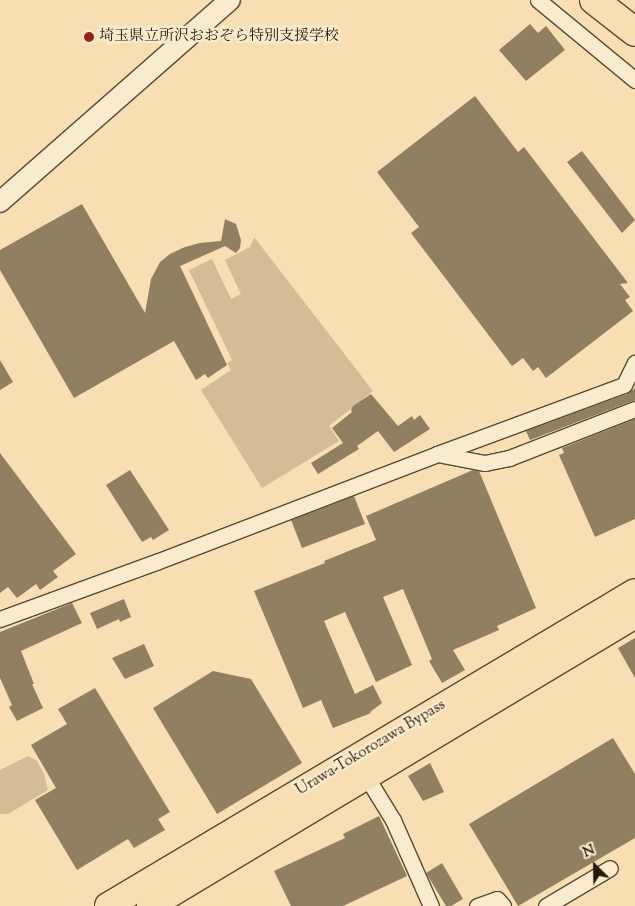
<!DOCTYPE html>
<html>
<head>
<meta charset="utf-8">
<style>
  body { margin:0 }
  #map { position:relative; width:635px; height:906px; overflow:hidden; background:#f7deb3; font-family:"Sorts Mill Goudy","Noto Serif JP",serif }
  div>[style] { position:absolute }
  .green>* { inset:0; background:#d3bc96 }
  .building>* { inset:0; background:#917f61 }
  .roads { filter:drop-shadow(1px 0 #584a34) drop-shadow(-1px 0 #584a34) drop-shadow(0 1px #584a34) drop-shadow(0 -1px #584a34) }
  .minor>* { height:15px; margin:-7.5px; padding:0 7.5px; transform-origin:7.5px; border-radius:7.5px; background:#faeace }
  .tertiary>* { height:20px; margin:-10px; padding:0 10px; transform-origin:10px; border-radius:10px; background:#faeace }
  .trunk>* { height:26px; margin:-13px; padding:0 13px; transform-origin:13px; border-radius:13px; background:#f7deb3 }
  .motorway>* { height:28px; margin:-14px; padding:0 14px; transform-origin:14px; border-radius:14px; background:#f7deb3 }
  .dots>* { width:14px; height:14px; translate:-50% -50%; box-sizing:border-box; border:2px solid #faeace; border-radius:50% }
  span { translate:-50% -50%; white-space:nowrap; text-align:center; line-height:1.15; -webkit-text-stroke:5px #faeace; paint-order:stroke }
  .poi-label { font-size:15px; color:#231809 }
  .left { translate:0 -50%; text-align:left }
  .street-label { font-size:15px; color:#231809 }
  .north { position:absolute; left:570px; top:841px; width:50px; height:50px; -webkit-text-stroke:4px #faeace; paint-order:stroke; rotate:337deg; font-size:14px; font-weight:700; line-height:20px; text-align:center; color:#231809 }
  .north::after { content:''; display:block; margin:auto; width:18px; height:22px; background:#231809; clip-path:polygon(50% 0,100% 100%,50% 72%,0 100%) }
</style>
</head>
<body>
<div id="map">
  <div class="green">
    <div style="clip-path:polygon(254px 237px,373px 391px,329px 426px,339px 441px,262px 488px,201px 390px,231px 370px,227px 363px,232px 360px,189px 270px,212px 259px,231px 299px,241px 294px,225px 260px,250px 247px)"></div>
    <div style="clip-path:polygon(28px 756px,37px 761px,44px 774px,48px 790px,8px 814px,0 814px,0 770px)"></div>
  </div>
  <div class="building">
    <div style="clip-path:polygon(530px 24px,538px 33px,546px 26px,565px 50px,526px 81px,499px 50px)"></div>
    <div style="clip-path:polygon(475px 96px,518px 152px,524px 147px,628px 283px,620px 284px,630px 297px,625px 300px,633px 311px,546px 378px,538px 367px,533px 371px,523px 358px,512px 366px,411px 233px,419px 227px,377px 172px)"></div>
    <div style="clip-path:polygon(582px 151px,635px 220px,622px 233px,567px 162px)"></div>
    <div style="clip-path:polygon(82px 204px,145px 313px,151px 279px,160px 262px,170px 254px,185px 247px,200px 243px,221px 241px,225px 219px,236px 224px,241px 240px,240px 248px,236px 253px,225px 246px,180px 266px,227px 365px,208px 378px,205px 374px,196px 380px,174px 341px,74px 398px,0 270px,0 250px)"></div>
    <div style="clip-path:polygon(0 360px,13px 382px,0 390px)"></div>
    <div style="clip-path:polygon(635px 388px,635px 400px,530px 440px,526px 431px,627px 394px)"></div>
    <div style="clip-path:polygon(371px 394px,398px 426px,412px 416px,414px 420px,420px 415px,430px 429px,394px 452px,378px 431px,357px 446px,359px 449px,318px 474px,311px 463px,343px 443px,332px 428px,352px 412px,351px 410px,353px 406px)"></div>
    <div style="clip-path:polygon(635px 419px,635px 519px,595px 537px,559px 455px,564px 453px,562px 448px)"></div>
    <div style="clip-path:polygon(0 453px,76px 554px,53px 571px,58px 577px,40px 590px,36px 584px,17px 598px,8px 587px,0 593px)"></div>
    <div style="clip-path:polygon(130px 470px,169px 530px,153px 540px,151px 537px,142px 542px,106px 485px)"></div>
    <div style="clip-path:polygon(473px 470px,479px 471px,536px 608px,497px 626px,499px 630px,453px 650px,465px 670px,442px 683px,429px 661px,432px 659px,403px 589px,383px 597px,412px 665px,376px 682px,345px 612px,324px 621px,355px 694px,373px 685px,382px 703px,370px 712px,371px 713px,333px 728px,321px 700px,303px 708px,254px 591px,325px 563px,324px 561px,376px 540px,366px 516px)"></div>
    <div style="clip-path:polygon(354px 496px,365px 524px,302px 548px,291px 520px)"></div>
    <div style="clip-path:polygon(124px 599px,131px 617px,120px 622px,119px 619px,97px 629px,90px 613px)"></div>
    <div style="clip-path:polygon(72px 603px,82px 623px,21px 651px,34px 684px,32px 684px,43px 708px,17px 721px,9px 707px,12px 705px,0 678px,0 632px)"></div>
    <div style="clip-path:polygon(635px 638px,635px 678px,618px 648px)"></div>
    <div style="clip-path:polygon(144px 644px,154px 666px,125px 679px,112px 658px)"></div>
    <div style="clip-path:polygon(213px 671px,251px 679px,302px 763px,217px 814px,153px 708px)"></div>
    <div style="clip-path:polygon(95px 688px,170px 812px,158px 819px,165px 830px,134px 848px,128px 839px,77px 870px,35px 800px,56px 788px,31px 745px,67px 724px,58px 709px)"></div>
    <div style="clip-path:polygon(613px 738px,635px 774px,635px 838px,518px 906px,469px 824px)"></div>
    <div style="clip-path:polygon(430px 763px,444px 792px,423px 801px,408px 776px)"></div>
    <div style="clip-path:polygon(379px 816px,407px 876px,343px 906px,291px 906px,274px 871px,345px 838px,343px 834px)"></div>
    <div style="clip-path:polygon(442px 863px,463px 899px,451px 906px,446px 906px,426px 873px)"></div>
  </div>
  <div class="roads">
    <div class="minor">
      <div style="left:538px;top:0;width:126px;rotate:39.5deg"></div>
      <div style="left:437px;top:454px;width:199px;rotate:-20.3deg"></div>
      <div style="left:624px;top:385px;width:25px;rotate:-64deg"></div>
      <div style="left:0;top:619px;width:166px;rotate:-20.1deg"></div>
      <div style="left:156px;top:562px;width:301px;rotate:-21deg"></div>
      <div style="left:437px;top:454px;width:49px;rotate:10.6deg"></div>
      <div style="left:485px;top:463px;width:25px;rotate:-12deg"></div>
      <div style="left:509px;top:458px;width:135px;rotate:-21.3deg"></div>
      <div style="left:366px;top:776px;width:52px;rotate:58.5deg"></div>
      <div style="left:393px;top:820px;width:94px;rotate:66.2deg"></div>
      <div style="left:477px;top:906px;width:21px;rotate:-19deg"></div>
      <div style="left:497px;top:899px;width:9px;rotate:49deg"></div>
      <div style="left:546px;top:906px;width:74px;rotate:-30.7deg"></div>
    </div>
    <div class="tertiary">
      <div style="left:0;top:202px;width:306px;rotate:-41.3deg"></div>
    </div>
    <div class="trunk">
      <div style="left:108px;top:906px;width:613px;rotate:-30.79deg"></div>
      <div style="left:150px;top:906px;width:566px;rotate:-30.96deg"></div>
    </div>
    <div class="motorway">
      <div style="left:594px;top:0;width:52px;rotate:38deg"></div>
    </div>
  </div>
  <div class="dots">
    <div style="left:89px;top:37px;background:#8f2418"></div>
  </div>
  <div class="poi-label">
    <span class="left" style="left:99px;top:37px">埼玉県立所沢おおぞら特別支援学校</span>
  </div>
  <div class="street-label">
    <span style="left:371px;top:748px;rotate:-31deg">Urawa-Tokorozawa Bypass</span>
  </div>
  <div class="north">N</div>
</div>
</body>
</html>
